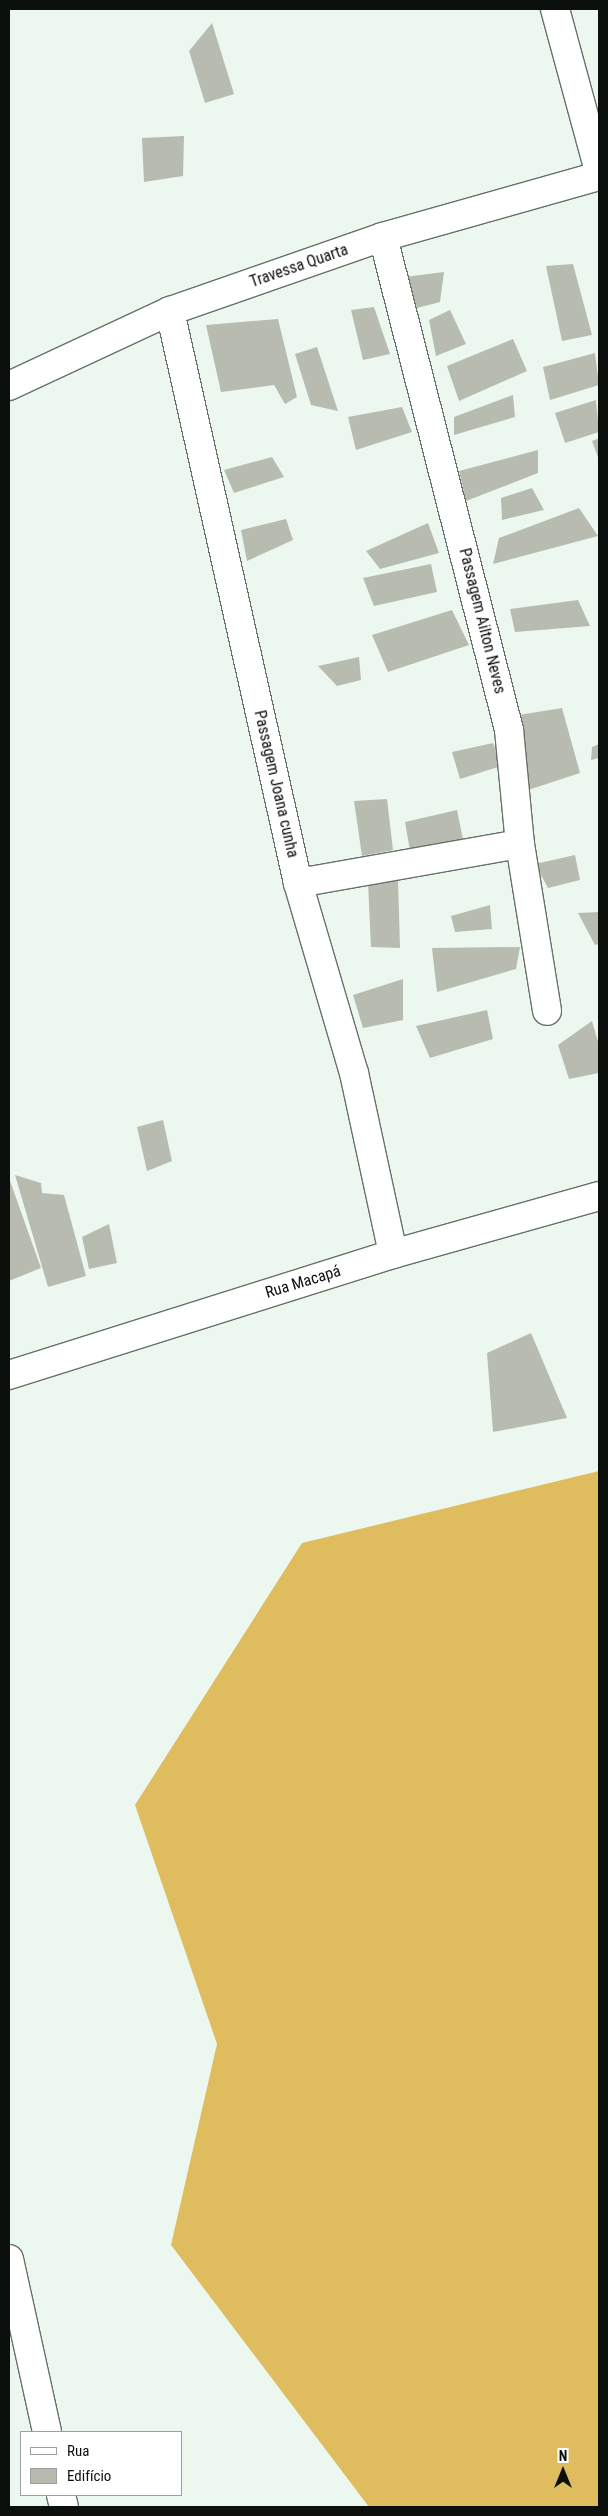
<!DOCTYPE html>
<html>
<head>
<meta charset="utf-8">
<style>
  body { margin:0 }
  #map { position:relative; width:608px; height:2516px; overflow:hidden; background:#ecf8ef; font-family:"Roboto Condensed",sans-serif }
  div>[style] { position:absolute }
  .forest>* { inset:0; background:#dfbd5f }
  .building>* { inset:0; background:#b8bcb0 }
  .roads { filter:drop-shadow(1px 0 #667169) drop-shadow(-1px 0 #667169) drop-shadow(0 1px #667169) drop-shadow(0 -1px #667169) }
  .street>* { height:28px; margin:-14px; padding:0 14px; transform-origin:14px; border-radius:14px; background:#fff }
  span { translate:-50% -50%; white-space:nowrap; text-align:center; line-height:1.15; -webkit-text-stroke:4.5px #fff; paint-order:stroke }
  .street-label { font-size:16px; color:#0c100d }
  .frame { position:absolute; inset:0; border:10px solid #0c100d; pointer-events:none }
  .legend { position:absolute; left:20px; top:2431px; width:162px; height:65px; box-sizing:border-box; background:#fff; border:1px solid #9e9f9e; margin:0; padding:6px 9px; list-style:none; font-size:15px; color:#0c100d }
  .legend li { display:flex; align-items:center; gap:10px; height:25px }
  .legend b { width:25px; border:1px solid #9e9f9e }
  .north { position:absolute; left:538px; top:2446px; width:50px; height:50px; -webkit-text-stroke:4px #fff; paint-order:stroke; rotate:0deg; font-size:14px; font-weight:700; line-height:20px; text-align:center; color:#0c100d }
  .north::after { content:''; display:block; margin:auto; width:18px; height:22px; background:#0c100d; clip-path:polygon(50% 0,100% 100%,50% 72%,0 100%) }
</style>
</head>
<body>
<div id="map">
  <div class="forest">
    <div style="clip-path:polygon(599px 1471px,599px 2507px,369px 2507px,171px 2245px,217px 2044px,135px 1805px,302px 1543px)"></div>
  </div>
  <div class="building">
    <div style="clip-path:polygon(212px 23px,234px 94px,205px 103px,189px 51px)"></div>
    <div style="clip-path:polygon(184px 136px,183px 176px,144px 182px,142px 138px)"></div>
    <div style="clip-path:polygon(573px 264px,592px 335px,562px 341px,546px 266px)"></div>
    <div style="clip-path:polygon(444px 272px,440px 302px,417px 308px,405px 277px)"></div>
    <div style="clip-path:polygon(374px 307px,390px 354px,363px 360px,351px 310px)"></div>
    <div style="clip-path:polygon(450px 310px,466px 344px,436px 356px,429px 320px)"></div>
    <div style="clip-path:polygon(278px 319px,297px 397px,285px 404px,274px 385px,221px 392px,206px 325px)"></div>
    <div style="clip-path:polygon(513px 339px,527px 371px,459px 401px,447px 366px)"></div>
    <div style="clip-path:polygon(317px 347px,338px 411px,311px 405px,295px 354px)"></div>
    <div style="clip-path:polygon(595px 353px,599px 385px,550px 400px,543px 367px)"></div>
    <div style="clip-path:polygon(513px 395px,515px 417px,454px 435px,454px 417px)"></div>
    <div style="clip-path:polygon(596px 400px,599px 432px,565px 443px,555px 413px)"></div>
    <div style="clip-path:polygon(402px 407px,412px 432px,356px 450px,348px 417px)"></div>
    <div style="clip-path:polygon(599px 438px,599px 460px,592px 441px)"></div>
    <div style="clip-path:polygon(538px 450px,538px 473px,466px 501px,459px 471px)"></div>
    <div style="clip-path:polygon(272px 457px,284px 477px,234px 493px,224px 470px)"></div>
    <div style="clip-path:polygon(532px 488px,544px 510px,502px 520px,501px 498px)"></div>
    <div style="clip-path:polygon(579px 508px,598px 536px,493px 564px,499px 538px)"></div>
    <div style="clip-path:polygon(286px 519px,293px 540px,247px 561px,241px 530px)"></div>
    <div style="clip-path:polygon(428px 523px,439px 553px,380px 569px,366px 551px)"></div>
    <div style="clip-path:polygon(431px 564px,437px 592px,374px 606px,363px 578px)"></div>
    <div style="clip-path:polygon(578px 600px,590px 626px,515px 632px,510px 609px)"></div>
    <div style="clip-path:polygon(452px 610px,469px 645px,388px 672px,372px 635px)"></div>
    <div style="clip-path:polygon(359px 657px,361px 680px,337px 686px,318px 666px)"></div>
    <div style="clip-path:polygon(562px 708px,580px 773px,513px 795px,506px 717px)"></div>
    <div style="clip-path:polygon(493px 743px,501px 766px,460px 779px,452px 752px)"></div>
    <div style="clip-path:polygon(599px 744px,599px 758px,591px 760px,592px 747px)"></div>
    <div style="clip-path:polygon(387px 799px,393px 850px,362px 856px,354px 801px)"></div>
    <div style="clip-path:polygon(457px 810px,465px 849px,411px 857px,405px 822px)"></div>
    <div style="clip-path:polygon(575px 855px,580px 880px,548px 888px,535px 864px)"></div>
    <div style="clip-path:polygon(398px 880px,400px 948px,371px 947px,368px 883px)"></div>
    <div style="clip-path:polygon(490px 905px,492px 929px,455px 932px,451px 916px)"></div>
    <div style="clip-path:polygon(599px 912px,599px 944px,595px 945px,578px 913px)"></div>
    <div style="clip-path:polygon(520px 947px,516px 969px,437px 992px,432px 948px)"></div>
    <div style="clip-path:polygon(403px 979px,403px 1020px,363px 1028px,353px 995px)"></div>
    <div style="clip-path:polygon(487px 1010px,493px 1039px,430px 1058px,416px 1026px)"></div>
    <div style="clip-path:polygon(592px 1021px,599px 1045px,599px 1073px,569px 1079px,558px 1045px)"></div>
    <div style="clip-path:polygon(163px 1120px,172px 1161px,147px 1171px,137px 1127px)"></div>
    <div style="clip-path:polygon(15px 1175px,41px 1183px,42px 1193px,64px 1195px,86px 1276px,48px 1287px)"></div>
    <div style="clip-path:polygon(9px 1178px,41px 1268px,9px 1281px)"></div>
    <div style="clip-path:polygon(109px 1224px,117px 1263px,89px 1269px,82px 1237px)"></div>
    <div style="clip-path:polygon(531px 1333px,567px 1418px,493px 1432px,487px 1353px)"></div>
  </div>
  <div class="roads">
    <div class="street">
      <div style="left:555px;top:9px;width:168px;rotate:74.8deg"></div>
      <div style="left:383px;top:237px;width:509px;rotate:75.66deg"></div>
      <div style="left:509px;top:730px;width:115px;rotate:84.5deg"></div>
      <div style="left:520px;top:844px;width:169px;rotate:80.8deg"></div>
      <div style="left:170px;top:311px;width:586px;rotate:77.39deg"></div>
      <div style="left:298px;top:883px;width:198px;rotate:73.6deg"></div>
      <div style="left:354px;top:1073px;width:185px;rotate:77.8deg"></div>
      <div style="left:9px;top:386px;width:178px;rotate:-25deg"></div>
      <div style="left:170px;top:311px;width:225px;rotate:-19.2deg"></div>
      <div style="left:383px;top:237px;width:224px;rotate:-15.8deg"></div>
      <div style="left:298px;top:883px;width:225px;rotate:-10deg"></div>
      <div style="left:9px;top:1375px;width:403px;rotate:-17.5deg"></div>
      <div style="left:393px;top:1254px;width:214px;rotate:-15.7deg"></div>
      <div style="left:9px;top:2259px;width:177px;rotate:77.6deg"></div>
      <div style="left:61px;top:2495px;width:12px;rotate:76deg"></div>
    </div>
  </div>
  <div class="street-label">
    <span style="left:299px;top:266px;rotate:-19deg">Travessa Quarta</span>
    <span style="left:482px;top:621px;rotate:76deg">Passagem Ailton Neves</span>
    <span style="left:276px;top:784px;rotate:77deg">Passagem Joana cunha</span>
    <span style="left:303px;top:1282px;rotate:-17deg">Rua Macapá</span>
  </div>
  <div class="frame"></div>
  <ul class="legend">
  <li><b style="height:6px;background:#fff"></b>Rua</li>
  <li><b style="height:14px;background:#b8bcb0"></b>Edifício</li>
  </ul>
  <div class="north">N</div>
</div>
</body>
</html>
